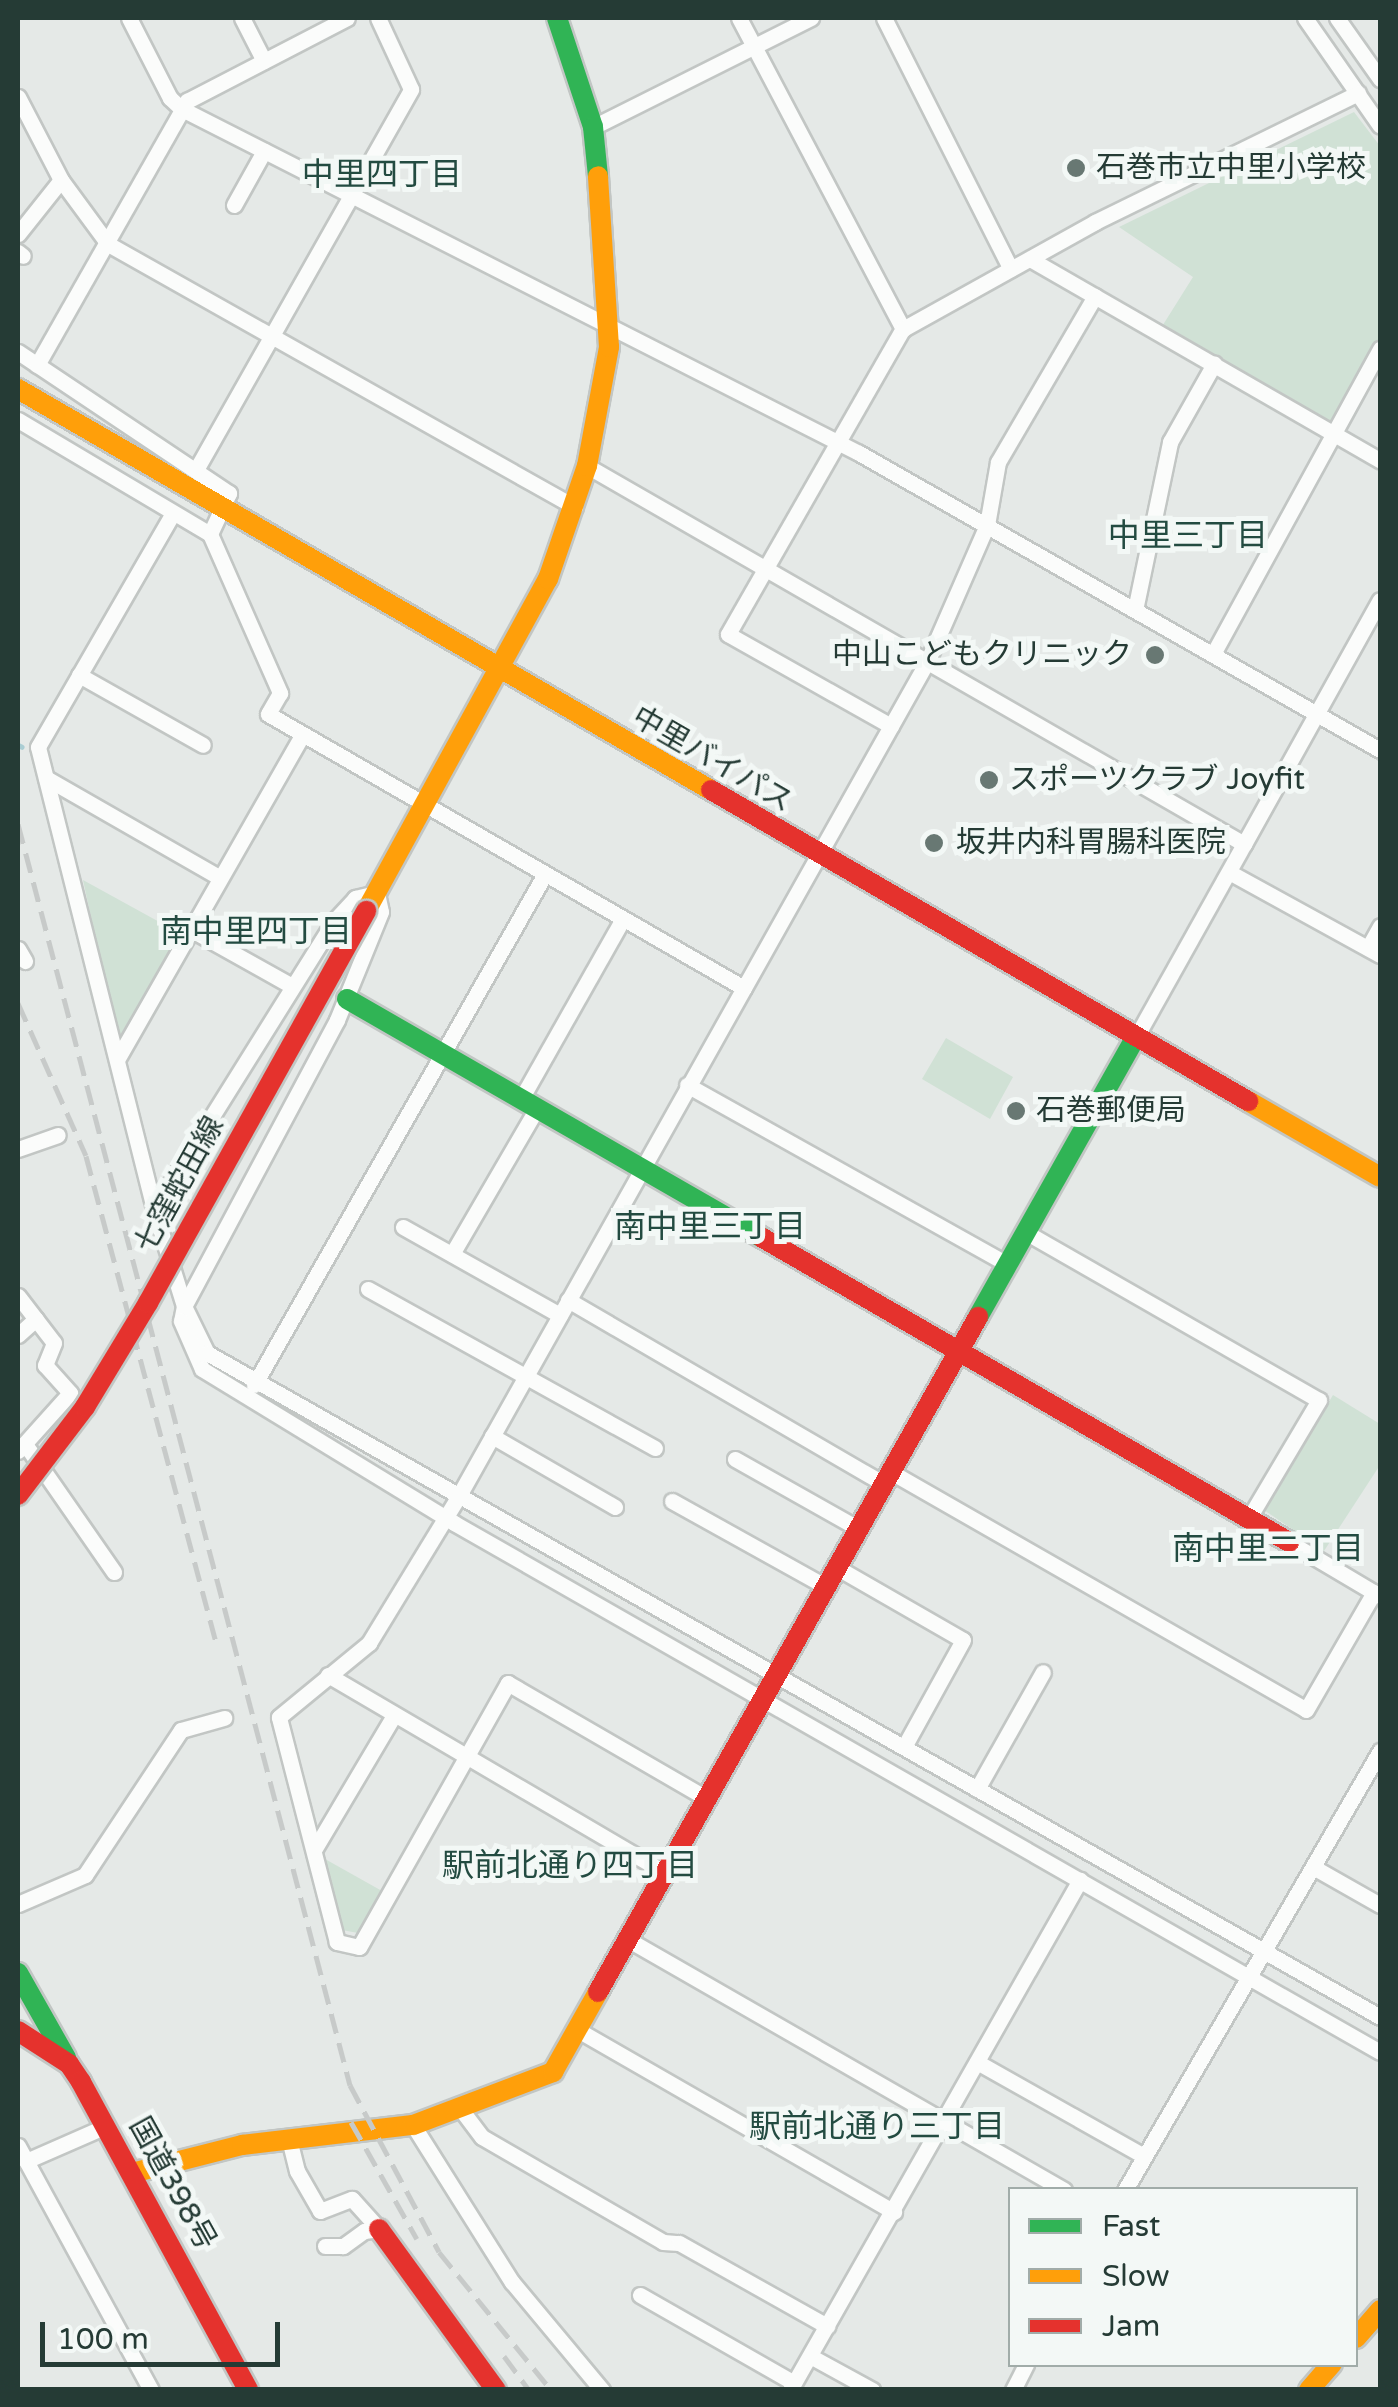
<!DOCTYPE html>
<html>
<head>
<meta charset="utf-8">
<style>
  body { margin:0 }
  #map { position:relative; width:1398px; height:2407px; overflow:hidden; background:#e5e9e7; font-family:"Varela Round","Noto Sans JP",sans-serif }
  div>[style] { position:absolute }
  .green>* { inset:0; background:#d0e1d5 }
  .stream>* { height:5px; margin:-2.5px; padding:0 2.5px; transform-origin:2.5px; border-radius:2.5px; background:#aacdd3 }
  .roads { filter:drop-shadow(2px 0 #c2c6c4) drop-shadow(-2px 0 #c2c6c4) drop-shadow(0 2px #c2c6c4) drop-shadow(0 -2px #c2c6c4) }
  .street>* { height:15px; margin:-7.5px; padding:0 7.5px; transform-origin:7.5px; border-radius:7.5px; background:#fbfcfb }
  .fast>* { height:20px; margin:-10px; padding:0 10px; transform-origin:10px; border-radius:10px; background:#30b455 }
  .slow>* { height:20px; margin:-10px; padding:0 10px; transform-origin:10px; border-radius:10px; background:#ff9f0a }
  .jam>* { height:20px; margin:-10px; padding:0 10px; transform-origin:10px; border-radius:10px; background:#e5322d }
  .rail>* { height:5px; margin-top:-2.5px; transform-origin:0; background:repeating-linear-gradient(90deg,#c7cac9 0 20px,transparent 0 30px) }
  .bridges { filter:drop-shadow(2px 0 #c1c7c4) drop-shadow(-2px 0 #c1c7c4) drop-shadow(0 2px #c1c7c4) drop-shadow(0 -2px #c1c7c4) }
  .jam-bridge>* { height:20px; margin:-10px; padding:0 10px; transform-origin:10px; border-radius:10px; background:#e5322d }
  .dots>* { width:28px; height:28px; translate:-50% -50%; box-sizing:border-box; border:5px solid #f3f8f6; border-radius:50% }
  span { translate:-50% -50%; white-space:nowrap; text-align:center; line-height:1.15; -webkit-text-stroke:10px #f3f8f6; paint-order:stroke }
  .poi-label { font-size:30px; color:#253b35 }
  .left { translate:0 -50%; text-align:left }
  .right { translate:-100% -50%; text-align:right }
  .street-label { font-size:30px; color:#253b35 }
  .neighbourhood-label { font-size:32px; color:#234b41 }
  .frame { position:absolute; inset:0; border:20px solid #253b35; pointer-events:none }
  .legend { position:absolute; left:1008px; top:2187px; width:350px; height:180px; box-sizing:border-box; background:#f3f8f6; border:2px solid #a1aca9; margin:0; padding:12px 18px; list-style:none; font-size:30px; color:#253b35 }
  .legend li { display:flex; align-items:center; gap:20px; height:50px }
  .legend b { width:50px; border:2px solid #a1aca9 }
  .scale { position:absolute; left:40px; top:2322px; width:240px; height:45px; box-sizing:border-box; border:5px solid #253b35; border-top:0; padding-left:12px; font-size:30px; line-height:35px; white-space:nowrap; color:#253b35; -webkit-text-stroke:8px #f3f8f6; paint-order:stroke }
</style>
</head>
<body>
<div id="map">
  <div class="green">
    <div style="clip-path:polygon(1354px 112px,1380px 146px,1380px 339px,1332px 425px,1161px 328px,1193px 277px,1119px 227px)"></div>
    <div style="clip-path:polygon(83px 880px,183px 935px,119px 1047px)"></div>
    <div style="clip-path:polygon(946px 1038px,1013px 1077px,990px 1119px,922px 1079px)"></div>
    <div style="clip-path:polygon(1333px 1395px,1380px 1424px,1380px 1465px,1324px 1551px,1264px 1510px)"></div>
    <div style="clip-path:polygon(325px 1859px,382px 1891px,358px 1933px,342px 1930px)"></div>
  </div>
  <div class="stream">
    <div style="left:18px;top:745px;width:4px;rotate:27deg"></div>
  </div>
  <div class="roads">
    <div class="street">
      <div style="left:129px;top:18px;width:90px;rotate:62.9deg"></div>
      <div style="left:170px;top:98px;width:16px;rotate:43deg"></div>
      <div style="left:182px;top:109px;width:759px;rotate:26.94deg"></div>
      <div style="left:859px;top:453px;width:600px;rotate:29.69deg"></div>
      <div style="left:242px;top:18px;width:48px;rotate:62.9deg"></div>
      <div style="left:739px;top:18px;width:352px;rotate:62.2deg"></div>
      <div style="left:884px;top:18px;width:281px;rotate:63.2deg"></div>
      <div style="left:1305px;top:18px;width:131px;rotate:55.2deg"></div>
      <div style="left:1337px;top:18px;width:75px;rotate:54.8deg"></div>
      <div style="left:18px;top:97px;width:93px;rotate:62.6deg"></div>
      <div style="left:61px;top:180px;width:79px;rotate:53.7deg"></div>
      <div style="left:108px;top:244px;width:536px;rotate:29.39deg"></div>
      <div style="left:593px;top:127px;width:244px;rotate:-26.6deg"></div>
      <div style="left:234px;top:205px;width:62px;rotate:-60.9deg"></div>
      <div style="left:18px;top:234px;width:69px;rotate:-51.5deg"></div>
      <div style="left:18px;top:252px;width:6px;rotate:39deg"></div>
      <div style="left:1030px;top:259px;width:404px;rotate:29.9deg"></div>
      <div style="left:18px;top:352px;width:254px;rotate:33.8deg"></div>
      <div style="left:229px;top:493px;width:45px;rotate:114.9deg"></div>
      <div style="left:37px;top:365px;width:304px;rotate:-60.4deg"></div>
      <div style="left:187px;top:101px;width:180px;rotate:-27.4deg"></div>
      <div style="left:18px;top:420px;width:223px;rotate:30.7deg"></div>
      <div style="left:210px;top:534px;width:174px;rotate:66.2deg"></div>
      <div style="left:280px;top:693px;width:24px;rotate:120deg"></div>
      <div style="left:268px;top:714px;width:549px;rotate:29.93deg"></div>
      <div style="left:587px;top:466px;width:758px;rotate:29.91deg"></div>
      <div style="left:1244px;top:844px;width:221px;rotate:119.2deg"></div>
      <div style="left:197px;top:468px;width:435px;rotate:-60.5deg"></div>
      <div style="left:411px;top:89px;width:78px;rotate:-114.9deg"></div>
      <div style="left:173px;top:513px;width:270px;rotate:120deg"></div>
      <div style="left:38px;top:747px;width:476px;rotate:75.9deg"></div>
      <div style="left:154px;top:1209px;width:102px;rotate:72.8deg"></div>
      <div style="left:184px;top:1306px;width:52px;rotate:63.9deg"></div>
      <div style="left:207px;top:1353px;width:1348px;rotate:29.51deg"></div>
      <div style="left:1135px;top:610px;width:172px;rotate:-78.2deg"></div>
      <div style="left:1170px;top:442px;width:90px;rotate:-60.6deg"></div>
      <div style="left:1213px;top:654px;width:348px;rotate:-61.3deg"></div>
      <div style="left:79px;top:675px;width:142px;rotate:29.4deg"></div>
      <div style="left:891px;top:726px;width:187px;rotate:-150.6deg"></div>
      <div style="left:728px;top:634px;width:352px;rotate:-60.2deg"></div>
      <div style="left:903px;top:329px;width:220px;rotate:-29.1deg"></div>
      <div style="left:1095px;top:222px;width:293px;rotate:-26.1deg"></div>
      <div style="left:46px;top:778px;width:199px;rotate:29.8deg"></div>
      <div style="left:1244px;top:844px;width:279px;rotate:-60.9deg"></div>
      <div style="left:1229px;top:872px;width:172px;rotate:28.8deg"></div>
      <div style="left:190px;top:929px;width:115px;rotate:29.2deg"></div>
      <div style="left:1368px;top:948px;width:25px;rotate:-61deg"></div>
      <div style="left:18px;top:949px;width:14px;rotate:60deg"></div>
      <div style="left:118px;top:1058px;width:371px;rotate:-60.3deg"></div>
      <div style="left:687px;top:1085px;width:369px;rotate:29.2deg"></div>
      <div style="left:521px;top:1099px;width:207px;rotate:-60.5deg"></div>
      <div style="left:18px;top:1149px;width:42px;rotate:-19.3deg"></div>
      <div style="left:154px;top:1209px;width:338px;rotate:-58deg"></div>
      <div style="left:333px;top:922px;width:33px;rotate:-47deg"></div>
      <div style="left:355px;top:898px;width:23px;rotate:-13deg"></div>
      <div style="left:377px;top:893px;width:19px;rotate:78deg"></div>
      <div style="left:381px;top:912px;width:117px;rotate:112.2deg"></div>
      <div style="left:337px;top:1020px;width:324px;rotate:118.1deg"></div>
      <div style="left:184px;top:1306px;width:15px;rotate:101deg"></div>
      <div style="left:181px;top:1321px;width:52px;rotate:66.4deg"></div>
      <div style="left:202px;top:1369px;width:295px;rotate:31.4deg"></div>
      <div style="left:454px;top:1523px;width:1066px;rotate:29.74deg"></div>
      <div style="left:403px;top:1227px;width:180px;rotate:29.3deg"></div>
      <div style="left:1027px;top:1233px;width:336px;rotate:29.8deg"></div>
      <div style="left:1319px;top:1400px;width:137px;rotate:120.7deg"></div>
      <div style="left:452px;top:1254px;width:169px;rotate:-59.8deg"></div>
      <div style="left:368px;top:1289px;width:328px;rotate:29deg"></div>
      <div style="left:18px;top:1296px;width:59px;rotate:52.5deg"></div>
      <div style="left:54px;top:1343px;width:24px;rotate:112deg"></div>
      <div style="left:45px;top:1365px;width:38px;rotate:48deg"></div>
      <div style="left:70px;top:1393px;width:78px;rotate:131.9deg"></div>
      <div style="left:568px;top:1300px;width:366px;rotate:30.2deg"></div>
      <div style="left:18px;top:1335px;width:24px;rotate:-42deg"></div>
      <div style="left:254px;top:1385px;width:588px;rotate:-60.34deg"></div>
      <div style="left:492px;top:1436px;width:142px;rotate:30deg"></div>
      <div style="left:25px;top:1444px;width:156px;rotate:55.2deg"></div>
      <div style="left:735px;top:1459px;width:142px;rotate:29.4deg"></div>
      <div style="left:891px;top:1472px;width:478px;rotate:29.8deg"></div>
      <div style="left:1306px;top:1710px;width:136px;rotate:-60deg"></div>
      <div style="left:672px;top:1501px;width:175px;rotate:29.1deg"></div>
      <div style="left:1289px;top:1542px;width:106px;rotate:30.7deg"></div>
      <div style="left:836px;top:1567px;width:146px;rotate:29.9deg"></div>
      <div style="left:963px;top:1640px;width:122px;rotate:118.9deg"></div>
      <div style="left:328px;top:1675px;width:389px;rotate:30.4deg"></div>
      <div style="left:977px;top:1789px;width:134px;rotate:-60.6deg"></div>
      <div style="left:706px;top:1798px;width:229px;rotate:-149.9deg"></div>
      <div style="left:508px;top:1683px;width:303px;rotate:119.4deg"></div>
      <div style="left:359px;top:1947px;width:23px;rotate:-167deg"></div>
      <div style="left:337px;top:1942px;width:232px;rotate:-104.5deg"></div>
      <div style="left:279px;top:1717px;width:117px;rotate:-39.4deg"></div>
      <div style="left:369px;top:1643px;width:169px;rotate:-58.6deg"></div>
      <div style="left:457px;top:1499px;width:962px;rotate:-60.69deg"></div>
      <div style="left:928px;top:660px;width:147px;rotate:-66.4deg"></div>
      <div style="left:987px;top:525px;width:64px;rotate:-80.1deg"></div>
      <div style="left:998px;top:462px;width:192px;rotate:-59.7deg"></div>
      <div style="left:314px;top:1850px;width:157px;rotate:-59.3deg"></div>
      <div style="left:1313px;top:1867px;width:77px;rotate:29.6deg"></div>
      <div style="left:18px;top:1904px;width:73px;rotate:-23.4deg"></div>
      <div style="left:85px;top:1875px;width:174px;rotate:-56.5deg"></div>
      <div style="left:181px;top:1730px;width:45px;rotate:-15.6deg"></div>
      <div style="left:627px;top:1939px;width:504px;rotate:29.87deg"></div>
      <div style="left:576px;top:2029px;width:367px;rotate:29.9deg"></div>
      <div style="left:977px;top:2062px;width:192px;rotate:29.4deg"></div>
      <div style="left:460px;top:2108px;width:36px;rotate:53deg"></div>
      <div style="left:482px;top:2137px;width:209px;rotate:30.1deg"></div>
      <div style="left:663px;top:2242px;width:16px;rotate:4deg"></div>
      <div style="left:679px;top:2243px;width:170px;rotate:29.3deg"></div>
      <div style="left:413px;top:2125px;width:186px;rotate:57.8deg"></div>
      <div style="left:512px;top:2282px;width:141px;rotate:50.2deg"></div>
      <div style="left:289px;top:2139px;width:33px;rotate:76deg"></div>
      <div style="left:297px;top:2171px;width:46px;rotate:60.1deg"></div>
      <div style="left:320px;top:2211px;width:34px;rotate:-21deg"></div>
      <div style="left:352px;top:2199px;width:40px;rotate:48deg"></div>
      <div style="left:379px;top:2229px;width:15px;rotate:172deg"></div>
      <div style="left:364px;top:2231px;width:26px;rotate:144deg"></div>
      <div style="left:343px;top:2246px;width:18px;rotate:180deg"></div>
      <div style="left:18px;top:2146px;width:278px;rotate:61.4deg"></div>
      <div style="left:26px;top:2161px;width:87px;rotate:-23.6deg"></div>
      <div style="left:1125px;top:2190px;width:508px;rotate:-59.85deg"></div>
      <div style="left:640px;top:2295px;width:177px;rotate:29.7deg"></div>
      <div style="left:810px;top:2356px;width:71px;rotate:28.7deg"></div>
      <div style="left:790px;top:2390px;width:587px;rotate:-60.38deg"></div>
      <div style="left:1013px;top:2390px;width:29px;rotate:-63deg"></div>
    </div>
    <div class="fast">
      <div style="left:557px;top:18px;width:115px;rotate:71.7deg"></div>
      <div style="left:593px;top:127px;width:49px;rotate:84.2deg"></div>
      <div style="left:347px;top:999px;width:478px;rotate:29.9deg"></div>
      <div style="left:978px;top:1317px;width:322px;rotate:-60.6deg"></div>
      <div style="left:18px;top:1973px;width:98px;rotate:60.5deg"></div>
    </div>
    <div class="slow">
      <div style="left:18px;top:389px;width:801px;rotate:30.06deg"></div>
      <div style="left:366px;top:911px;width:379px;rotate:-61.3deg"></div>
      <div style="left:548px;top:579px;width:120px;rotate:-71deg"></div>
      <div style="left:587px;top:466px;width:121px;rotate:-79.5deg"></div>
      <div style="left:609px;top:347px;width:171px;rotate:-93.7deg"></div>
      <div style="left:1248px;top:1101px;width:152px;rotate:29.9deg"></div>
      <div style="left:132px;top:2173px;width:114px;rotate:-14.3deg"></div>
      <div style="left:242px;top:2145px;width:172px;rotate:-6.7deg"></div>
      <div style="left:413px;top:2125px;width:150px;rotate:-20.7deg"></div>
      <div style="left:553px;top:2072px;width:92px;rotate:-60.6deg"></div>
      <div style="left:1356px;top:2338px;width:37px;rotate:-49deg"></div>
      <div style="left:1309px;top:2390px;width:35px;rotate:-49deg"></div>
    </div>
    <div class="jam">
      <div style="left:711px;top:790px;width:621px;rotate:30.08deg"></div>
      <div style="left:761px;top:1237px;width:610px;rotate:30.01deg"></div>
      <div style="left:598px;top:1992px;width:775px;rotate:-60.62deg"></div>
      <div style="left:18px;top:2031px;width:61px;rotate:32.9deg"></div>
      <div style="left:69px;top:2064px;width:22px;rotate:56deg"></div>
      <div style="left:81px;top:2082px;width:350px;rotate:61.5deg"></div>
      <div style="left:379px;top:2229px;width:199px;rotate:54deg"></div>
    </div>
  </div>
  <div class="rail">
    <div style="left:18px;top:824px;width:1304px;rotate:75.25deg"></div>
    <div style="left:350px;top:2085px;width:189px;rotate:61.9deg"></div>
    <div style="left:439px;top:2252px;width:178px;rotate:50.9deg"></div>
    <div style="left:18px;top:1003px;width:167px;rotate:66deg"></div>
    <div style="left:86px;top:1156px;width:507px;rotate:75.03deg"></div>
    <div style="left:351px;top:2122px;width:134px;rotate:60.6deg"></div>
    <div style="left:504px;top:2356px;width:42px;rotate:53.7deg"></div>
  </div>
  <div class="bridges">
    <div class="jam-bridge">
      <div style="left:18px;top:1495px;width:111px;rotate:-52.7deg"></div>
      <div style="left:85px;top:1407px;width:122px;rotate:-58.8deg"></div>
      <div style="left:148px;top:1303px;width:449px;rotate:-60.9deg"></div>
    </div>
  </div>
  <div class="dots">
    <div style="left:1076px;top:168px;background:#687873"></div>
    <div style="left:1155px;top:655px;background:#687873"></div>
    <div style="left:989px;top:780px;background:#687873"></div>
    <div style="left:934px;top:843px;background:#687873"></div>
    <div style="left:1016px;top:1111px;background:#687873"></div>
  </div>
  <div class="poi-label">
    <span class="left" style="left:1096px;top:168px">石巻市立中里小学校</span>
    <span class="right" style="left:1132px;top:655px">中山こどもクリニック</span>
    <span class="left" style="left:1009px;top:780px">スポーツクラブ Joyfit</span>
    <span class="left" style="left:956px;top:843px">坂井内科胃腸科医院</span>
    <span class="left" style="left:1036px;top:1111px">石巻郵便局</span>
  </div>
  <div class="street-label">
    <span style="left:712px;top:760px;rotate:30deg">中里バイパス</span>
    <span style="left:180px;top:1185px;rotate:-61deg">七窪蛇田線</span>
    <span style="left:172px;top:2184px;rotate:61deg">国道398号</span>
  </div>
  <div class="neighbourhood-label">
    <span style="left:382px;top:175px">中里四丁目</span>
    <span style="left:1188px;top:536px">中里三丁目</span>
    <span style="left:256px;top:932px">南中里四丁目</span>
    <span style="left:710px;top:1227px">南中里三丁目</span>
    <span style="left:1268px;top:1549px">南中里二丁目</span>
    <span style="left:570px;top:1866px">駅前北通り四丁目</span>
    <span style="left:877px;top:2127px">駅前北通り三丁目</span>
  </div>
  <div class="frame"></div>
  <ul class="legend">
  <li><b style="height:12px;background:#30b455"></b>Fast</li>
  <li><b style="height:12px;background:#ff9f0a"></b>Slow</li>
  <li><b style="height:12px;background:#e5322d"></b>Jam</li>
  </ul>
  <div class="scale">100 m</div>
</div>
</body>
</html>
